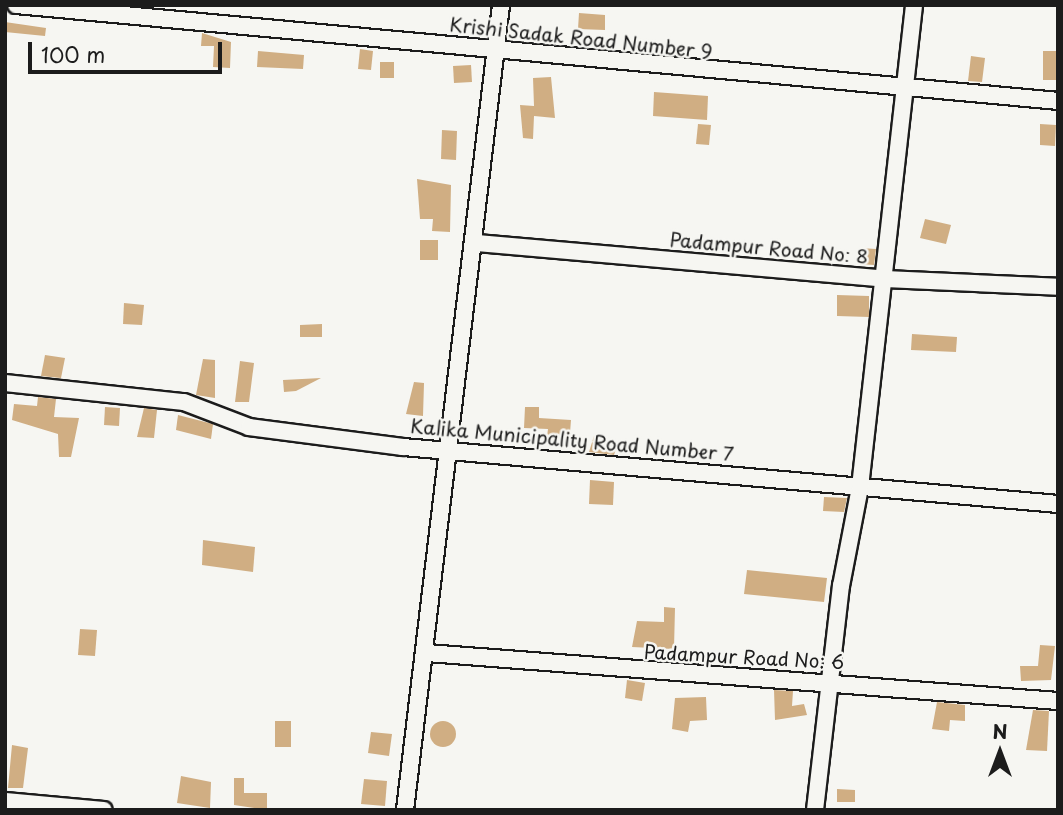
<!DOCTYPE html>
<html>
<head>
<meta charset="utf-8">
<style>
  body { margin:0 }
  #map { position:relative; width:1063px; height:815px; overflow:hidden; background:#f6f6f2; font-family:"Playpen Sans",sans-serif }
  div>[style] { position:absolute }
  .building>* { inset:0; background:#d0ae83 }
  .round { border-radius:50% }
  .roads { filter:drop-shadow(2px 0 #1c1c1c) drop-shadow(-2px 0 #1c1c1c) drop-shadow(0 2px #1c1c1c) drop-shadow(0 -2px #1c1c1c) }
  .minor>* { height:16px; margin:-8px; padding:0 8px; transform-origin:8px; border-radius:8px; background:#f6f6f2 }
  span { translate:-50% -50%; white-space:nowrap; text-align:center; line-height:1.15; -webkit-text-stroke:5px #f6f6f2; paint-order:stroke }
  .street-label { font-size:19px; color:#1c1c1c }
  .frame { position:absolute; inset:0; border:7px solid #1c1c1c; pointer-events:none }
  .north { position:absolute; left:965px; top:717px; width:70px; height:70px; -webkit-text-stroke:5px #f6f6f2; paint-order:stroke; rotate:0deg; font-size:19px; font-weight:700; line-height:28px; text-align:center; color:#1c1c1c }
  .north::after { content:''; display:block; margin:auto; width:24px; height:32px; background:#1c1c1c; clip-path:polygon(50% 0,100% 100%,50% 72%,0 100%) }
  .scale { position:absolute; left:28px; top:42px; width:194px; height:32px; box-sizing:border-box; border:4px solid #1c1c1c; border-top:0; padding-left:9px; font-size:21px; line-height:24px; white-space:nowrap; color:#1c1c1c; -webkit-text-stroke:5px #f6f6f2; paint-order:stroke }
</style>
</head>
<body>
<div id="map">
  <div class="building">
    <div style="clip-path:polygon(579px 13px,605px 15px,605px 30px,578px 29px)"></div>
    <div style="clip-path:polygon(5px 22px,46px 28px,45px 36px,5px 32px)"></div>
    <div style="clip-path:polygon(202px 33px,231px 42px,230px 68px,213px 67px,214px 46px,201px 46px)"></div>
    <div style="clip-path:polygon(360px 49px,373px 51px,371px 70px,358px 69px)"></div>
    <div style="clip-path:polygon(258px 51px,304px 55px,303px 69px,257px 67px)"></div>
    <div style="clip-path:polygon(1043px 51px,1058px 51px,1058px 80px,1043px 80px)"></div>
    <div style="clip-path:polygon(971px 56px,985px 58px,982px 82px,968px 81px)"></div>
    <div style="clip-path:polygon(380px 62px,394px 62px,394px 78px,380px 78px)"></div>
    <div style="clip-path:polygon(471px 65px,472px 82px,454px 83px,453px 66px)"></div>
    <div style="clip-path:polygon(551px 77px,555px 118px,534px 116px,533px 139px,523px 138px,520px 105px,534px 106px,533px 78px)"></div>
    <div style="clip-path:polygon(654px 92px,708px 96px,707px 120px,653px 116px)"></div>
    <div style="clip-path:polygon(698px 124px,711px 125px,709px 145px,696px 144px)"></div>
    <div style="clip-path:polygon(1040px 124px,1056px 125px,1055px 146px,1040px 145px)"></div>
    <div style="clip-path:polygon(442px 130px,457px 131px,456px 160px,441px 159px)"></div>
    <div style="clip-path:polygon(417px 179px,451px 185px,450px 232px,432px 231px,433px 219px,420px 219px)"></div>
    <div style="clip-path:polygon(925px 219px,951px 225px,946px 244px,920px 238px)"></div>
    <div style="clip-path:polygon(420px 240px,438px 240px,438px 260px,420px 260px)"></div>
    <div style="clip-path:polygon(860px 248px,876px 249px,874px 265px,860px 264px)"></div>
    <div style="clip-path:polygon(837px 295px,869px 296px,869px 317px,837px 316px)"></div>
    <div style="clip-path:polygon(124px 303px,144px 305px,142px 325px,123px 324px)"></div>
    <div style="clip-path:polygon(322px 324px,322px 337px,300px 337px,300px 325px)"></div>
    <div style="clip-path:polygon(912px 334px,957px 337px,956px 352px,911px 350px)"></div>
    <div style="clip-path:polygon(45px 355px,65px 358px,61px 378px,41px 376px)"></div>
    <div style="clip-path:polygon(203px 359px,215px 360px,215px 398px,196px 395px)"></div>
    <div style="clip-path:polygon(240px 361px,254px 363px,249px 402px,235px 402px)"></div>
    <div style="clip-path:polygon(321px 378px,296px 391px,284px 392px,283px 380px)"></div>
    <div style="clip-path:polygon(414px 382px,424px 383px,423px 416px,406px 414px)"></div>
    <div style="clip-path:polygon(38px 397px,56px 399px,54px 417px,79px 418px,71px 457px,59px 457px,58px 434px,12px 420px,14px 404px,37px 406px)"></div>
    <div style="clip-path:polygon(105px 407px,120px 408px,119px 426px,104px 425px)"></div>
    <div style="clip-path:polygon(525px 407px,539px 407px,539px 418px,571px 420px,569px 446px,546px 444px,548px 429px,524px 428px)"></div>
    <div style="clip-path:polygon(144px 408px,157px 410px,154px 438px,137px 437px)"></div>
    <div style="clip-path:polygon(178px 415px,213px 424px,211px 439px,176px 430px)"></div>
    <div style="clip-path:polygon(594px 436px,618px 443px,614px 455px,589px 452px)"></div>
    <div style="clip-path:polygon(590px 480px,614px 482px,613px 505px,589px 504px)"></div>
    <div style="clip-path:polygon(824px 497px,847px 498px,844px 512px,823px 511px)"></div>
    <div style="clip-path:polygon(203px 540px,255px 547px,253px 572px,202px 565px)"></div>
    <div style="clip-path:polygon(747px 570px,827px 578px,824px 602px,744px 594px)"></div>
    <div style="clip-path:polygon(664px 607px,675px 608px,674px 649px,632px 647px,637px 621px,664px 622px)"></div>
    <div style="clip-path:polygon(80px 629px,97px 630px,95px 656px,78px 655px)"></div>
    <div style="clip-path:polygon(1040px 645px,1055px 646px,1051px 680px,1021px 681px,1020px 666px,1038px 666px)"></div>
    <div style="clip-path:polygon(627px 680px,645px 683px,642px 701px,625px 698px)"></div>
    <div style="clip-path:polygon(774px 690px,793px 691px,792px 706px,804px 704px,807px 715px,775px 720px)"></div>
    <div style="clip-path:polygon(706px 697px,707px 720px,690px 721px,688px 732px,672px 729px,675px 698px)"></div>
    <div style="clip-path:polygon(937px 702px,965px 705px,965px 721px,950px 720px,949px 731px,932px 729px)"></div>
    <div style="clip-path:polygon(1033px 710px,1049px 711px,1047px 751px,1026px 750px)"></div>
    <div style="clip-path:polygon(275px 721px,291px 721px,291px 747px,275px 747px)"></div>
    <div class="round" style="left:430px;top:721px;width:26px;height:26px"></div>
    <div style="clip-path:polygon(371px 732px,392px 734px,389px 756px,368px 753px)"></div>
    <div style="clip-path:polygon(12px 745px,28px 748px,23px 788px,8px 788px)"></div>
    <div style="clip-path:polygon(181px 776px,211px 782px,210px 808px,177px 803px)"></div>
    <div style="clip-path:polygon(234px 778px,244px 778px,244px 793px,267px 793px,267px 810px,234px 805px)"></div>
    <div style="clip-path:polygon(364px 779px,387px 781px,385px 806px,361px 804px)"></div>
    <div style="clip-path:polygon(837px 789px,855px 790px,855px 802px,837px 802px)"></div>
  </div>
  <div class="roads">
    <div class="minor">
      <div style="left:16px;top:5px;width:1046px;rotate:5.26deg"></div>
      <div style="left:477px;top:243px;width:410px;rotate:5deg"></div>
      <div style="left:885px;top:279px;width:173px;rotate:2.6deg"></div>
      <div style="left:5px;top:383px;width:180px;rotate:6.1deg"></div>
      <div style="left:184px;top:402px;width:70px;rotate:21deg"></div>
      <div style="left:249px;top:427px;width:155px;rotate:7.4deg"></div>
      <div style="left:403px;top:447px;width:657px;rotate:4.97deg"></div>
      <div style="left:427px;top:653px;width:633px;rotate:4.35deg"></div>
      <div style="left:5px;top:801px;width:99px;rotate:5.2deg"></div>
      <div style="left:405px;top:810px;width:811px;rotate:-83.2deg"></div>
      <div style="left:815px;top:810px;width:226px;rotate:-83.4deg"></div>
      <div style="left:841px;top:586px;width:101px;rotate:-79.1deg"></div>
      <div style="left:860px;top:487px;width:485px;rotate:-83.6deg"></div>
    </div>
  </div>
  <div class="street-label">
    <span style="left:581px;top:38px;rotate:6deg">Krishi Sadak Road Number 9</span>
    <span style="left:769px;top:248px;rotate:5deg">Padampur Road No: 8</span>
    <span style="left:572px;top:440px;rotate:5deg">Kalika Municipality Road Number 7</span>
    <span style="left:744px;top:657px;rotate:3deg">Padampur Road No: 6</span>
  </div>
  <div class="frame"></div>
  <div class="north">N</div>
  <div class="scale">100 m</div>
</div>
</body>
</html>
